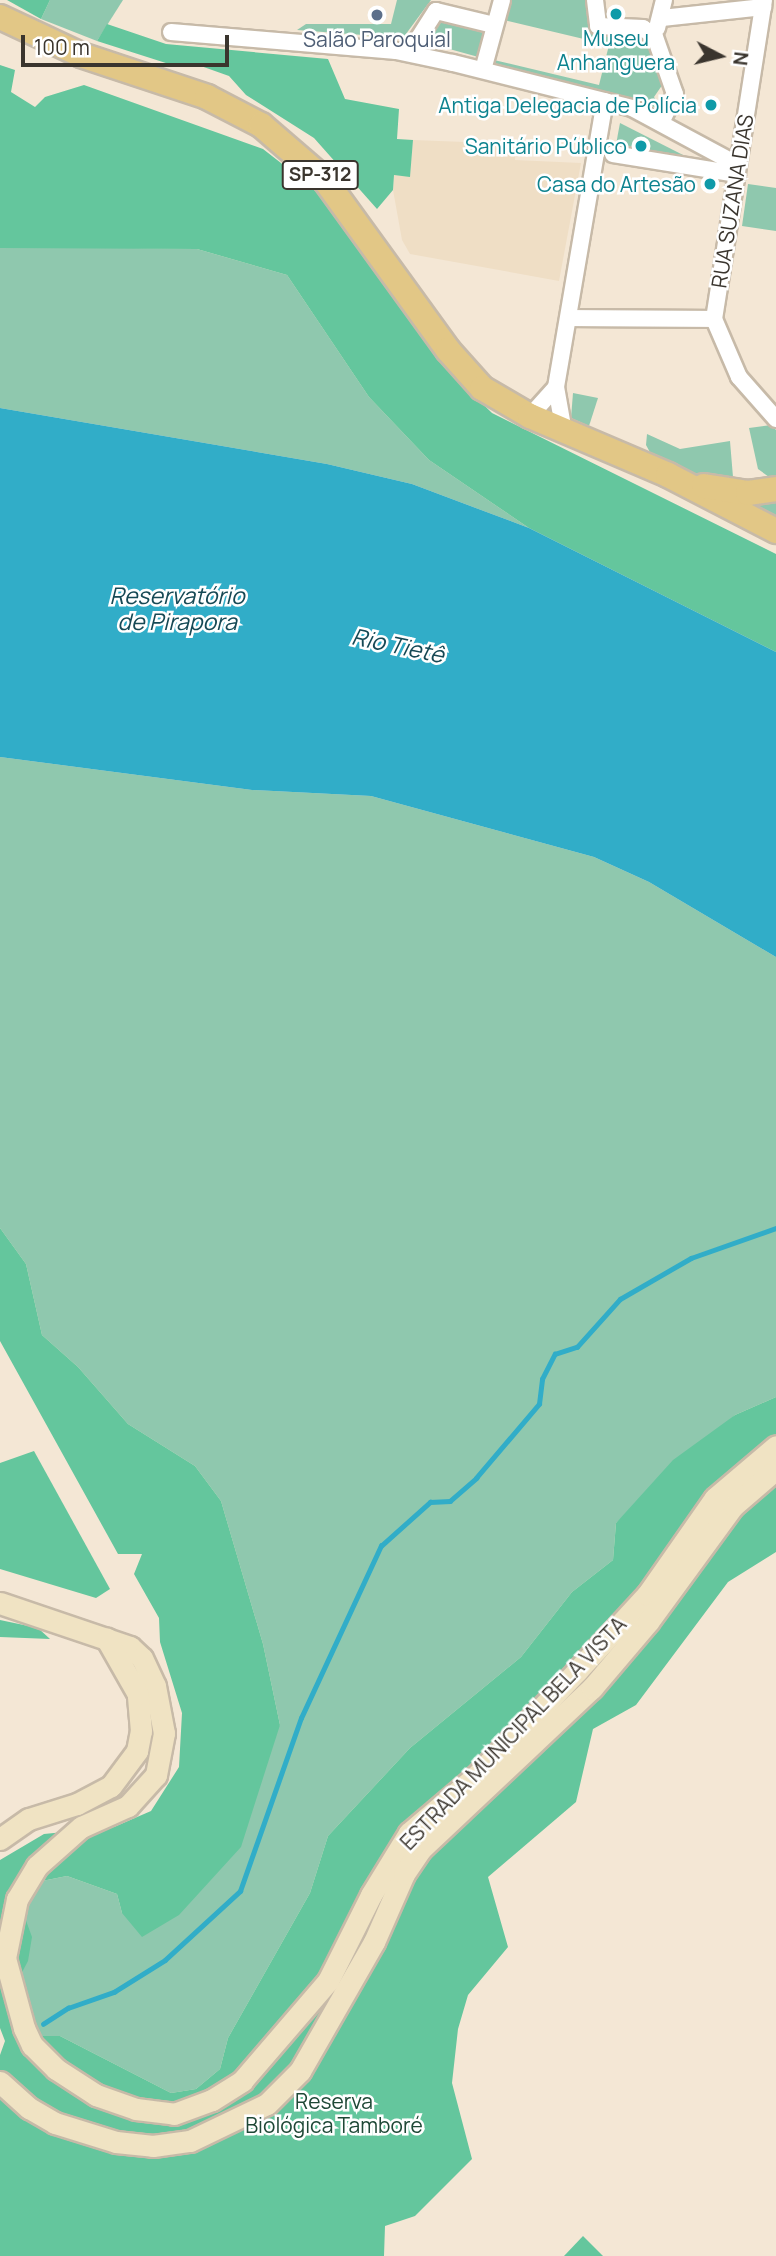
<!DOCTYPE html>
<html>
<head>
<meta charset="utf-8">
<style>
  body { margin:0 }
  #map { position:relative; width:776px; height:2256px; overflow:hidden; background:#f4e7d5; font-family:Manrope,sans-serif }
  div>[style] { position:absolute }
  .built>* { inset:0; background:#efdec5 }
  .green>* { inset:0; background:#8fc8ae }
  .forest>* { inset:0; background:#64c69d }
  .water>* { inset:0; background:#31adc8 }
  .stream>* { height:4.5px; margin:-2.25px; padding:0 2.25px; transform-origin:2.25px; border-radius:2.25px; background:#31adc8 }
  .roads { filter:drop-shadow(2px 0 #c7baa8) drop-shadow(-2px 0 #c7baa8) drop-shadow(0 2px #c7baa8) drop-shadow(0 -2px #c7baa8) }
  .minor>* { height:16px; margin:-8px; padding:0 8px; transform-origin:8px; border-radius:8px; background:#fff }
  .secondary>* { height:21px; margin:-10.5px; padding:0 10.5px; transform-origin:10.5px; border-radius:10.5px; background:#f0e3c3 }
  .primary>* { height:24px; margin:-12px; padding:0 12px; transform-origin:12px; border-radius:12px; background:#e2c786 }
  .dots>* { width:19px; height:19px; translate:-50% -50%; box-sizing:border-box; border:4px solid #fff; border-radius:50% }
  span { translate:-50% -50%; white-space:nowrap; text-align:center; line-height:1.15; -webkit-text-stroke:5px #fff; paint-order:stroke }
  .shield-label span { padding:2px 5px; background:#fff; border:2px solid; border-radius:5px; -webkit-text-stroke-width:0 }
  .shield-label { font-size:19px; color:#3a352e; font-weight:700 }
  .culture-label { font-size:21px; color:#0d838f }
  .right { translate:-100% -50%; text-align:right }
  .service-label { font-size:21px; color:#4e5e75 }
  .street-label { font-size:21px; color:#3a352e }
  .park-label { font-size:21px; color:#1e4836 }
  .water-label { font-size:23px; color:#164955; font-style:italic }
  .north { position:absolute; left:685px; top:21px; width:70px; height:70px; -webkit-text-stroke:5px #fff; paint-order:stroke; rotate:97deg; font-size:19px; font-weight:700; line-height:28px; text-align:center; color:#3a352e }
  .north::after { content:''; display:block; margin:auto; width:24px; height:32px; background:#3a352e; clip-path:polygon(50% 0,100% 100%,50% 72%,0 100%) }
  .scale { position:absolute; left:21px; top:35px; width:208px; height:32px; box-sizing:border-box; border:4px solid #3a352e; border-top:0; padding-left:9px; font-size:21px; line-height:24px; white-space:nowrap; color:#3a352e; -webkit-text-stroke:5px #fff; paint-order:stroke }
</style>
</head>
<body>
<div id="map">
  <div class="built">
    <div style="clip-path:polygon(413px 140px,516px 144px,515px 160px,581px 163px,559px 281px,410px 254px,402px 240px,393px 190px,394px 175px,410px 176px)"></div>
  </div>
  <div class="green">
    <div style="clip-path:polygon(50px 0,123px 0,97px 41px,41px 19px)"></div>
    <div style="clip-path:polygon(397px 0,431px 0,403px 38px,297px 30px,306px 24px,391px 24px)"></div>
    <div style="clip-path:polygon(evenodd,510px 0,590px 0,594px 29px,650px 44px,665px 81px,654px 97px,663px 112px,641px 100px,490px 65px,500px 19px,510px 0,504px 20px,609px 45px,599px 85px,494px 60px,504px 20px)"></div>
    <div style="clip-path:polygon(440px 16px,490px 28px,482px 58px,424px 42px)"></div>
    <div style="clip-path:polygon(620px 123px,689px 158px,687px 162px,615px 150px)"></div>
    <div style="clip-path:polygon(748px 184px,776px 188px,776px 231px,742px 226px)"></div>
    <div style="clip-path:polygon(5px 246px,197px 249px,287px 275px,369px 397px,429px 460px,529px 528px,412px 484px,327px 464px,0 408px,0 248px)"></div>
    <div style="clip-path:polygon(573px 393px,598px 398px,589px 426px,571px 418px)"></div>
    <div style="clip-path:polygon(771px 425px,776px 430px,776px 482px,758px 469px,749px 428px)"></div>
    <div style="clip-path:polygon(647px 434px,680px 449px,730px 441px,733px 477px,730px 482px,707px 482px,652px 456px,646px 445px)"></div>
    <div style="clip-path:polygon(776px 499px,776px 520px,751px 507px,752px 502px)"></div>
    <div style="clip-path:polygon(0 757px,252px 790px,371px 796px,594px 857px,649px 882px,776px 957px,776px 1397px,735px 1415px,616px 1523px,613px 1560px,572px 1592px,521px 1657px,410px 1748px,328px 1836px,310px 1893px,228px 2038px,220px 2069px,196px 2089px,171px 2093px,60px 2036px,27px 2037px,14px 2016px,20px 1905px,27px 1884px,67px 1876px,117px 1894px,122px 1913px,280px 1725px,263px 1644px,221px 1501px,195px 1466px,128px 1424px,78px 1367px,42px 1335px,26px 1264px,0 1228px)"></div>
  </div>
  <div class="forest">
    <div style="clip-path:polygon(7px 0,50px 0,41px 19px)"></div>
    <div style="clip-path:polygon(107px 24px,166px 44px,328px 59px,345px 99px,399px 109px,397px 139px,413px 140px,410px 177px,394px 175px,393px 190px,377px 209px,314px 138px,246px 95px,229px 76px,198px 65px,169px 64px,97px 41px)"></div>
    <div style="clip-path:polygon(0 65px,15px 70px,11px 92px,35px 107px,45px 97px,84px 85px,263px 149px,322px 195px,459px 381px,492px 413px,776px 554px,776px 652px,529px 528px,429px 460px,369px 397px,287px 275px,197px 249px,0 248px)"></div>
    <div style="clip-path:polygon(0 1228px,26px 1264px,42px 1335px,78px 1367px,128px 1424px,195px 1466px,221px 1501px,263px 1644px,280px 1725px,241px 1847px,179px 1915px,142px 1937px,122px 1913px,117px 1894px,67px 1876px,27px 1884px,20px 1904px,32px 1937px,28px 1961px,10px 1995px,27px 2036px,60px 2036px,171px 2093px,196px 2089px,220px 2069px,228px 2038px,310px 1893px,328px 1836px,410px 1748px,521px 1657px,572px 1592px,613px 1560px,616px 1523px,673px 1460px,735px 1415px,776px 1397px,776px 1552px,728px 1582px,636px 1705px,593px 1729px,576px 1802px,488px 1877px,508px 1947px,468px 1995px,458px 2029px,452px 2083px,472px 2159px,415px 2216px,385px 2226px,384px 2256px,0 2256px,0 2055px,5px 2041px,0 2028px,0 1860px,44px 1834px,114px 1827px,151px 1811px,179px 1767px,182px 1713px,160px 1642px,159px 1618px,134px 1574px,142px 1554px,118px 1554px,0 1341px)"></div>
    <div style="clip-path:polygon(34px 1451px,110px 1589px,96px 1598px,0 1569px,0 1463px)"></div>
    <div style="clip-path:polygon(0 1620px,38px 1628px,50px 1639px,0 1637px)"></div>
    <div style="clip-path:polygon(583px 2236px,603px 2256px,564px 2256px)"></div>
  </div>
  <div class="water">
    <div style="clip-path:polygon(0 408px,327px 464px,412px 484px,529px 528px,776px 652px,776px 957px,649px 882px,594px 857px,371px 796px,252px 790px,0 757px)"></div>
  </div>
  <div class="stream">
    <div style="left:43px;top:2024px;width:30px;rotate:-33deg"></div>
    <div style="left:68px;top:2008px;width:49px;rotate:-19.2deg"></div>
    <div style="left:114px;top:1992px;width:60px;rotate:-32.1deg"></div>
    <div style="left:165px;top:1960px;width:102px;rotate:-42.6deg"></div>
    <div style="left:240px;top:1891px;width:183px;rotate:-70.6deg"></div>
    <div style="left:301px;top:1718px;width:190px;rotate:-65.1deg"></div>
    <div style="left:381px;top:1546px;width:66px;rotate:-41.9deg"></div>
    <div style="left:430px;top:1502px;width:20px;rotate:-3deg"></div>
    <div style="left:450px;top:1501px;width:35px;rotate:-41deg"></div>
    <div style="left:476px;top:1478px;width:97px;rotate:-49.6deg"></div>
    <div style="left:539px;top:1404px;width:25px;rotate:-83deg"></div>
    <div style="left:542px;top:1379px;width:28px;rotate:-63deg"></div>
    <div style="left:555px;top:1354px;width:23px;rotate:-18deg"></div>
    <div style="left:577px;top:1347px;width:64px;rotate:-48.1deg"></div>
    <div style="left:620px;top:1299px;width:82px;rotate:-30deg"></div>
    <div style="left:691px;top:1258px;width:90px;rotate:-19.4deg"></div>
  </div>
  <div class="roads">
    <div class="minor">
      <div style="left:595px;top:0;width:26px;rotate:83deg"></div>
      <div style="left:598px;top:26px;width:45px;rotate:2.5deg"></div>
      <div style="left:643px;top:28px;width:15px;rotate:37deg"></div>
      <div style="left:655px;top:37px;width:60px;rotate:70.7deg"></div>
      <div style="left:675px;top:94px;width:32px;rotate:116deg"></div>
      <div style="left:764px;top:0;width:323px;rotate:98.9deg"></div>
      <div style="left:714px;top:319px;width:63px;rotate:66.7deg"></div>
      <div style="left:739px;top:377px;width:56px;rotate:48.6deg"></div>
      <div style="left:662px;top:18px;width:102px;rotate:-6.2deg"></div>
      <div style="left:657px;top:28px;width:29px;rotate:-76deg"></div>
      <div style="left:171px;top:32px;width:226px;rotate:4.8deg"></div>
      <div style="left:396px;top:51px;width:58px;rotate:11.9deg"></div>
      <div style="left:453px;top:63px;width:185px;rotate:14.1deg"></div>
      <div style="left:632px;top:108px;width:120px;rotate:28.3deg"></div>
      <div style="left:409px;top:53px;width:50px;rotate:-57.3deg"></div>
      <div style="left:436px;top:11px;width:60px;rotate:13.6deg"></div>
      <div style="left:483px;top:70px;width:73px;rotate:-74.8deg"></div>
      <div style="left:613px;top:154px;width:126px;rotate:9.2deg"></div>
      <div style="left:571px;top:318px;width:143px;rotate:0.4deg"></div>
      <div style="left:556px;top:387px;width:46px;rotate:79.9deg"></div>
      <div style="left:530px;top:416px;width:39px;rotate:-48deg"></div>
      <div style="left:556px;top:387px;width:290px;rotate:-80.3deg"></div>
    </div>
    <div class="secondary">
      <div style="left:0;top:1603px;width:137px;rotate:18.7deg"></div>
      <div style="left:130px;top:1647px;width:16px;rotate:43deg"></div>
      <div style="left:142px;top:1658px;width:31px;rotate:65deg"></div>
      <div style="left:155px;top:1686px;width:48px;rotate:79.2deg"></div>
      <div style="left:164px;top:1733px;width:43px;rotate:100.8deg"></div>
      <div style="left:156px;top:1775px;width:42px;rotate:132.1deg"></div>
      <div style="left:128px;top:1806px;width:51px;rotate:155.9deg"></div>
      <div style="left:81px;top:1827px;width:59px;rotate:138.4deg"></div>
      <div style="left:37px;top:1866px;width:39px;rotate:121deg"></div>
      <div style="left:17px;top:1899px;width:60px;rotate:101.5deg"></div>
      <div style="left:5px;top:1958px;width:73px;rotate:74.8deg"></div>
      <div style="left:24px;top:2028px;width:19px;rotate:65deg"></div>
      <div style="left:32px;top:2045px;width:34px;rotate:45deg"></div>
      <div style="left:56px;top:2069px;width:48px;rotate:33deg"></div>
      <div style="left:96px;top:2095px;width:42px;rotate:19.3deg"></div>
      <div style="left:136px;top:2109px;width:38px;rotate:7deg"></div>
      <div style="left:174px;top:2114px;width:40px;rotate:-20.2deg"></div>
      <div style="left:212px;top:2100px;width:36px;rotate:-32deg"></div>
      <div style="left:242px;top:2081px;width:132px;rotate:-49.3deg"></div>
      <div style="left:328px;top:1981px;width:96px;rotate:-63.4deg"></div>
      <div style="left:371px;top:1895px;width:73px;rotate:-58.5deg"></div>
      <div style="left:409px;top:1833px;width:88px;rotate:-40.4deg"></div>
      <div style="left:476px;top:1776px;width:146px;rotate:-46.1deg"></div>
      <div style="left:577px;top:1671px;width:103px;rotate:-47.4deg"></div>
      <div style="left:647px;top:1595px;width:118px;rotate:-55deg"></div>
      <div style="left:715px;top:1498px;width:80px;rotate:-40.4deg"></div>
      <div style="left:0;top:1839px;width:35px;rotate:-35deg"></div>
      <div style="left:29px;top:1819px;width:50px;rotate:-17.4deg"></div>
      <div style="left:77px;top:1804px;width:38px;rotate:-28deg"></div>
      <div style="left:111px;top:1786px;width:44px;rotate:-53.4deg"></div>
      <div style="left:137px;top:1751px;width:20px;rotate:-79deg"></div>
      <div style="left:141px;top:1731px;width:37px;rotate:-95deg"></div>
      <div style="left:138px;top:1694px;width:64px;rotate:-119.7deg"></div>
      <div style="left:0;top:2082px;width:39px;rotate:42deg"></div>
      <div style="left:29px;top:2108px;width:30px;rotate:30deg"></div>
      <div style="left:55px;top:2123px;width:64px;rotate:17.3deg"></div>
      <div style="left:116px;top:2142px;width:37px;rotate:6deg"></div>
      <div style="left:153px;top:2146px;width:37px;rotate:-8deg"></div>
      <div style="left:190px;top:2141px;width:85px;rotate:-25.7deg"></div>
      <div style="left:267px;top:2104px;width:47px;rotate:-45deg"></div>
      <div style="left:300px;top:2071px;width:149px;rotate:-60.2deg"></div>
      <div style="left:374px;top:1942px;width:74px;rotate:-66.2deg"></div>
      <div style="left:404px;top:1874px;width:30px;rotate:-56deg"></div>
      <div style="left:421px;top:1849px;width:235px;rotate:-43.3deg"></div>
      <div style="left:592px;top:1688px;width:87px;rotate:-49.7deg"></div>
      <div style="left:648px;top:1622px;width:144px;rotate:-53.8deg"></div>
      <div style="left:733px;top:1506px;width:57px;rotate:-40.7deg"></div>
    </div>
    <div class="primary">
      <div style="left:0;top:17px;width:89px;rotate:25.1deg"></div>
      <div style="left:81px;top:55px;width:133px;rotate:18.4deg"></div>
      <div style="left:207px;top:97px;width:61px;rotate:27.4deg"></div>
      <div style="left:261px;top:125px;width:84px;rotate:40.7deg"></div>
      <div style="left:325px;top:180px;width:210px;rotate:54.1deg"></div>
      <div style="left:448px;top:350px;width:51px;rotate:48.2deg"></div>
      <div style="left:482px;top:388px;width:56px;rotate:30.3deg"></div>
      <div style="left:530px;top:416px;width:150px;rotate:23.1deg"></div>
      <div style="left:668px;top:475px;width:122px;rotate:27.4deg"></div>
      <div style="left:704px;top:486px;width:45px;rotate:9deg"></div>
      <div style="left:748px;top:493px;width:28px;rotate:-8deg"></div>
    </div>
  </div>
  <div class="dots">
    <div style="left:616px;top:14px;background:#0f9aa8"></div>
    <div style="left:377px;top:15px;background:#5c6f8a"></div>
    <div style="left:711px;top:105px;background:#0f9aa8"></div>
    <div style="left:641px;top:146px;background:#0f9aa8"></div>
    <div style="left:710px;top:184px;background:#0f9aa8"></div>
  </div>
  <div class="shield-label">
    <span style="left:320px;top:175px">SP-312</span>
  </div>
  <div class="culture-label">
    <span style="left:616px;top:50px">Museu<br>Anhanguera</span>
    <span class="right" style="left:697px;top:105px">Antiga Delegacia de Polícia</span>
    <span class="right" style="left:627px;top:146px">Sanitário Público</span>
    <span class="right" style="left:696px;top:184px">Casa do Artesão</span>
  </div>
  <div class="service-label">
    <span style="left:377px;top:39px">Salão Paroquial</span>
  </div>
  <div class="street-label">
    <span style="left:732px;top:201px;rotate:-81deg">RUA SUZANA DIAS</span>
    <span style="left:513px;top:1733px;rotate:-46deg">ESTRADA MUNICIPAL BELA VISTA</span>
  </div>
  <div class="park-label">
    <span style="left:334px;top:2113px">Reserva<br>Biológica Tamboré</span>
  </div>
  <div class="water-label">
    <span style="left:177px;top:608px">Reservatório<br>de Pirapora</span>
    <span style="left:398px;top:645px;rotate:12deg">Rio Tietê</span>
  </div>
  <div class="north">N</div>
  <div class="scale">100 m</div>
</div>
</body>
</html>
